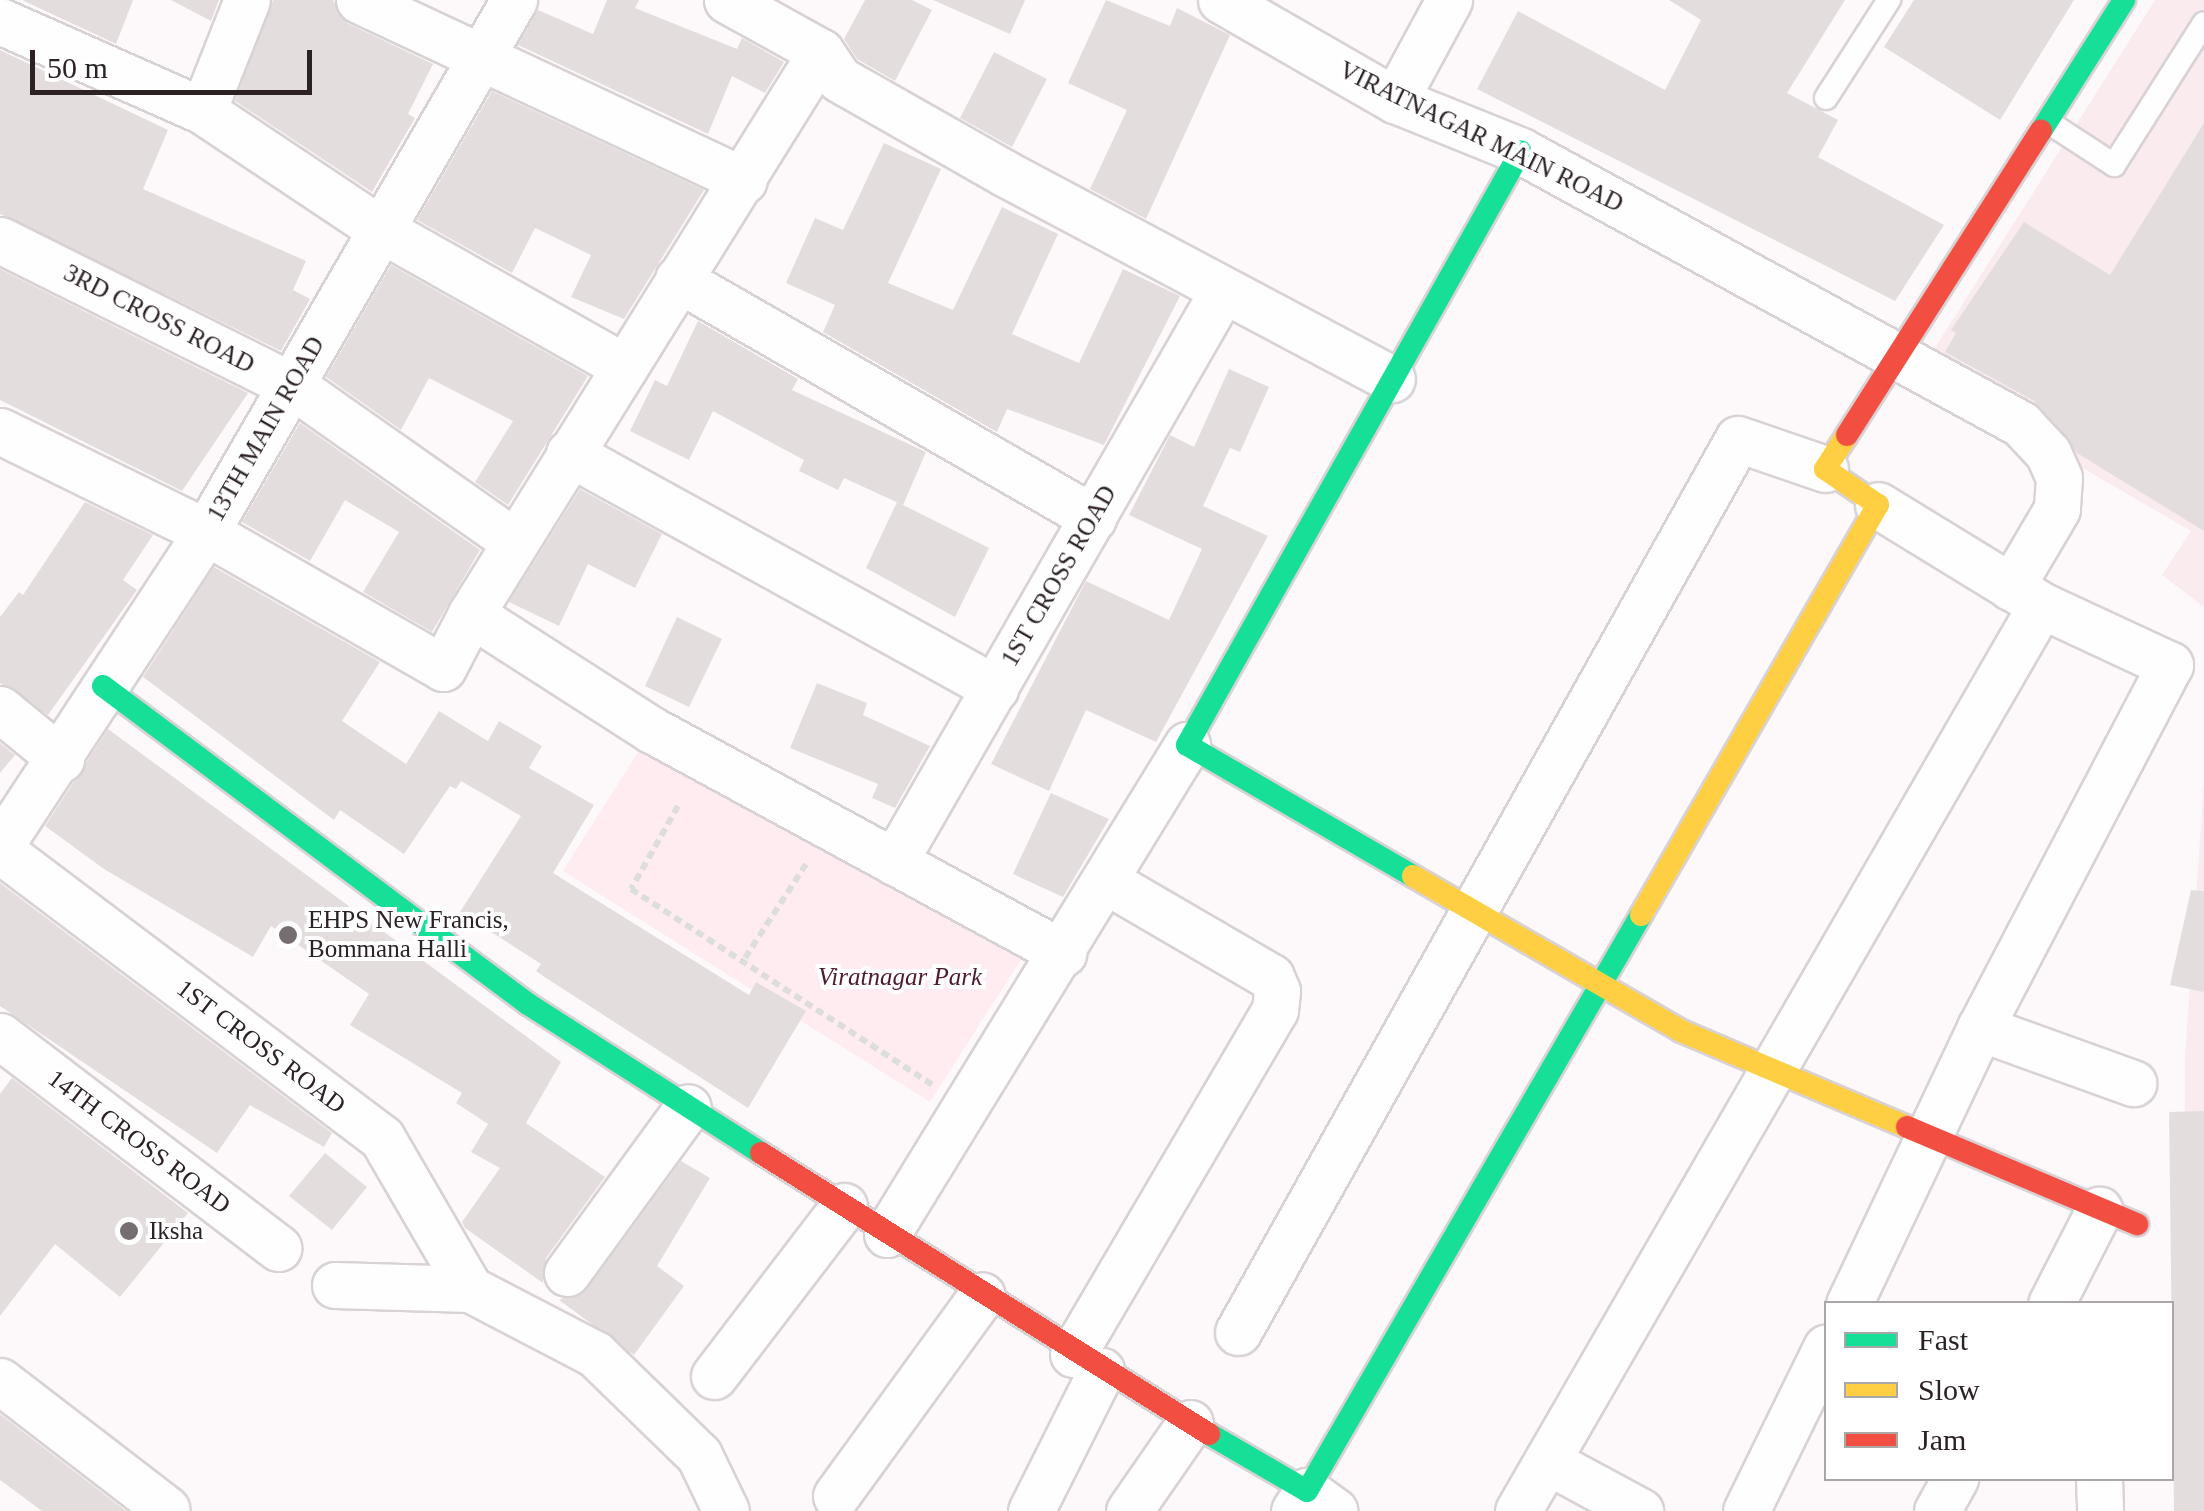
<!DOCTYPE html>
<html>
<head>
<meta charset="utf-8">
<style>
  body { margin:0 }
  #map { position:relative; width:2204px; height:1511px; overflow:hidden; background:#fdf9fa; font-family:"Times New Roman",serif }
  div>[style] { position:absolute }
  .built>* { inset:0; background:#f9ebee }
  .green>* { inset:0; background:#feecf0 }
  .building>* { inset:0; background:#e4ddde }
  .path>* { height:6px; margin-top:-3px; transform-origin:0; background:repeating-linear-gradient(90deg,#dedddd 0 8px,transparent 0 13px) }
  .roads { filter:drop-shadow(2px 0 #d9d2d4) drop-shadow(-2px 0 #d9d2d4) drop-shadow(0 2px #d9d2d4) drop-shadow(0 -2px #d9d2d4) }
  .lane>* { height:22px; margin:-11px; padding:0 11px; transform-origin:11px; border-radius:11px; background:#fffefe }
  .street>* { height:45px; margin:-22.5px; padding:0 22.5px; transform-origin:22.5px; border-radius:22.5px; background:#fffefe }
  .fast>* { height:22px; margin:-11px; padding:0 11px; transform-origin:11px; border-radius:11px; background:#16e098 }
  .slow>* { height:22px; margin:-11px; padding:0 11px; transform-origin:11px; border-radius:11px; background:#ffcf43 }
  .jam>* { height:22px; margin:-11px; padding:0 11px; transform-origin:11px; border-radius:11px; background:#f24e42 }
  .dots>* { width:28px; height:28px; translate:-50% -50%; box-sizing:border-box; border:5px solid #fff; border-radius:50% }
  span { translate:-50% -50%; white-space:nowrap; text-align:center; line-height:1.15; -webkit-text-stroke:8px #fff; paint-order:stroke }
  .street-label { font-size:25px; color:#2c2224 }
  .poi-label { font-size:25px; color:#2c2224 }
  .left { translate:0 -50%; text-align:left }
  .park-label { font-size:25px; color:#4e1b2c; font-style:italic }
  .legend { position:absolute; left:1824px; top:1301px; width:350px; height:180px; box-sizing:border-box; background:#fff; border:2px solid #aba7a7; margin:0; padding:12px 18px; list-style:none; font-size:30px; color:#2c2224 }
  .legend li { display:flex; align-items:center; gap:20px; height:50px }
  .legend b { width:50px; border:2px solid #aba7a7 }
  .scale { position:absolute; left:30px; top:50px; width:282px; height:45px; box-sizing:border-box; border:5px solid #2c2224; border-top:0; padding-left:12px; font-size:30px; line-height:35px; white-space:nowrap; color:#2c2224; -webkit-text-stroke:8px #fff; paint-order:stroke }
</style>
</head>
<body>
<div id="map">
  <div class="built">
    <div style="clip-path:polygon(2155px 0,2204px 0,2204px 607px,2162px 575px,2191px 531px,1919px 373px)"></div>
    <div style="clip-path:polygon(2204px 782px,2204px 1511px,2185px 1511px,2185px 1056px)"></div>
  </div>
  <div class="green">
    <div style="clip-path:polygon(652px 730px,1029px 947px,930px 1102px,563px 871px)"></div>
  </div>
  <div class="building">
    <div style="clip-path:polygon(22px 0,133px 0,116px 44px)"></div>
    <div style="clip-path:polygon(171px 0,219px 0,211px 21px)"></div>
    <div style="clip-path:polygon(273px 0,333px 0,347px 23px,433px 64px,408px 114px,415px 118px,372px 192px,235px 101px)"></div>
    <div style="clip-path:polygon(607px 0,639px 0,635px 8px,737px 49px,742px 38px,784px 62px,765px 93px,732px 76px,708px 134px,518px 45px,538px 10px,593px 34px)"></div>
    <div style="clip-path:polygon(865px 0,912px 0,932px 10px,895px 81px,857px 59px,844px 39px)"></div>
    <div style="clip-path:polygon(933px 0,1025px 0,1010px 34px)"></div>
    <div style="clip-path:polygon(1106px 0,1170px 26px,1177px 8px,1230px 35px,1146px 219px,1090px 189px,1127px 110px,1068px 83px)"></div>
    <div style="clip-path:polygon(1669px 0,1845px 0,1787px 93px,1838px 120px,1818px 157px,1944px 225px,1895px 301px,1477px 89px,1518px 11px,1665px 90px,1701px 20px)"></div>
    <div style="clip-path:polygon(1914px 0,2074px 0,2000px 120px,1884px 47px)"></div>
    <div style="clip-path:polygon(0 50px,168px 130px,143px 189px,306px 261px,293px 290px,310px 299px,281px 351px,0 214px)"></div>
    <div style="clip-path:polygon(994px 52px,1047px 79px,1012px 147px,960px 118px)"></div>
    <div style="clip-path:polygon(492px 91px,704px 190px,624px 319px,571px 297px,591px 255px,535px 228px,512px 273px,417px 220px)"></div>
    <div style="clip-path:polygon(2204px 123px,2204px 531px,2077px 453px,2034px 401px,1945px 352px,1956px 333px,1951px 330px,2024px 222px,2110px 275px)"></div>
    <div style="clip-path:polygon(884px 143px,941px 169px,888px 283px,953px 310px,1002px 207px,1058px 234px,1012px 334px,1079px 363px,1123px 269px,1180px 296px,1104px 445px,1007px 409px,997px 432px,990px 428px,823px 332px,835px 305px,786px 283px,815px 218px,843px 230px)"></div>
    <div style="clip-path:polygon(391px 265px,588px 376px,508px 505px,475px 482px,513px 421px,429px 378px,401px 430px,326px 377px)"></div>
    <div style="clip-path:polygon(0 269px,248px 393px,182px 491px,0 400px)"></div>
    <div style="clip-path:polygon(698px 321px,798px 379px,792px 390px,926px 452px,903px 505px,844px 478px,838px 490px,799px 471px,804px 460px,713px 411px,689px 460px,630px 431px,655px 380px,667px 386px)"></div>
    <div style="clip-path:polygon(1229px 369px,1269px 387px,1240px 452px,1230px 448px,1203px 506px,1268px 536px,1156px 742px,1086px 710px,1049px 791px,991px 764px,1086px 581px,1169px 620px,1202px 549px,1129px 515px,1170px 435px,1194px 447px)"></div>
    <div style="clip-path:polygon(300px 423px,480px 550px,432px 632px,363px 592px,399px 532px,345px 500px,310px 561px,242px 522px)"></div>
    <div style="clip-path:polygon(580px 489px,662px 534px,635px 588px,588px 564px,559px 626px,509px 602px)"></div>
    <div style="clip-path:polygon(85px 502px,153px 535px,123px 580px,137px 590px,48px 715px,0 683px,0 617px,19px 592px,23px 595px)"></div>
    <div style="clip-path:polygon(897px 502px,989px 548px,955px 617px,866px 568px)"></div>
    <div style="clip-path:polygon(214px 567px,380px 662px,342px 721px,406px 764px,439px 711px,488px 741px,499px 721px,542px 746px,529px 768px,594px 805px,553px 873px,749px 995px,756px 982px,806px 1011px,748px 1108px,546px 978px,536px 971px,541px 964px,460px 912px,521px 816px,461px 781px,456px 789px,450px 786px,404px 854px,340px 810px,334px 820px,143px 677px)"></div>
    <div style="clip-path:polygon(677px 617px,722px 639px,689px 707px,645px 686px)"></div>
    <div style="clip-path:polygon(817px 683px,867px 703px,863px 715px,930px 746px,895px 808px,872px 798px,878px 784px,790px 748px)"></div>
    <div style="clip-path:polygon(108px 729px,561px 1062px,526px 1123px,605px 1177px,546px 1258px,543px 1283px,465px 1228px,462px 1222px,500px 1168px,471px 1152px,488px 1124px,456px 1103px,462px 1093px,350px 1025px,369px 994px,271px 926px,253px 957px,104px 869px,45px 826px)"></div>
    <div style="clip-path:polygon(0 743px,15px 755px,0 773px)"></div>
    <div style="clip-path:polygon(1051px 793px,1109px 819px,1063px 897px,1013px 874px)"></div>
    <div style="clip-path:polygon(0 883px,332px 1133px,324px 1147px,250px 1105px,217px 1153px,0 1006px)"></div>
    <div style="clip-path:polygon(2191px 890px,2204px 891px,2204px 992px,2170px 985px)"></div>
    <div style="clip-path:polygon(12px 1078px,188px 1213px,120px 1297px,55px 1244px,0 1316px,0 1094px)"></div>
    <div style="clip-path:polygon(2204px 1111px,2204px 1511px,2174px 1511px,2169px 1112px)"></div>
    <div style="clip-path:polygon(325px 1153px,367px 1187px,332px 1230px,289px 1196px)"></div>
    <div style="clip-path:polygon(681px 1161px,710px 1178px,657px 1266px,684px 1286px,634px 1355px,559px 1300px,588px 1288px)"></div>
    <div style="clip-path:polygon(0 1414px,126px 1511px,42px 1511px,0 1480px)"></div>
  </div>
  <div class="path">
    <div style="left:678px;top:806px;width:95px;rotate:119.5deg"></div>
    <div style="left:631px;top:889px;width:361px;rotate:33deg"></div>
    <div style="left:745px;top:958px;width:112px;rotate:-57deg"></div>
  </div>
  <div class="roads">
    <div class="lane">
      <div style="left:1826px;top:98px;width:117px;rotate:-57.3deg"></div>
      <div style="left:2048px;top:122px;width:79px;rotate:33.1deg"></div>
      <div style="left:2114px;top:165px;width:168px;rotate:-57.6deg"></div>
    </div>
    <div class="street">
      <div style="left:359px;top:0;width:425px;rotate:25.1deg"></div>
      <div style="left:727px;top:0;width:107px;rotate:29deg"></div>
      <div style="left:821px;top:52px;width:32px;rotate:56deg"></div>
      <div style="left:839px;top:79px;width:192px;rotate:29.6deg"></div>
      <div style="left:1006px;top:174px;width:437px;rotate:28deg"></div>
      <div style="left:1221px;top:0;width:201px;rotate:29.9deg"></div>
      <div style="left:1395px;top:100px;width:136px;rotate:22deg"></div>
      <div style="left:1521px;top:151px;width:570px;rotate:28.63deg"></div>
      <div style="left:2021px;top:424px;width:40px;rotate:47deg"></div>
      <div style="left:2048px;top:453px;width:27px;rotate:66deg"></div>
      <div style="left:2059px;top:478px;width:31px;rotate:94deg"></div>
      <div style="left:2057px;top:509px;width:91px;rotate:120.5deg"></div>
      <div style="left:0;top:21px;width:222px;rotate:23.9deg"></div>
      <div style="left:203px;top:111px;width:213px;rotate:33.7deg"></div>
      <div style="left:380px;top:229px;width:281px;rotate:29.4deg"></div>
      <div style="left:1395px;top:100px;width:114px;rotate:-61.6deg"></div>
      <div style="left:203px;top:111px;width:119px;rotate:-68.4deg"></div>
      <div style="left:0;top:240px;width:327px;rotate:26.5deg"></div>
      <div style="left:293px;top:386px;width:268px;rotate:35.1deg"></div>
      <div style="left:678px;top:279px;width:479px;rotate:29.9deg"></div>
      <div style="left:0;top:431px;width:229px;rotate:26.1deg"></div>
      <div style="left:206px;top:532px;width:273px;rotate:29.8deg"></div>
      <div style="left:443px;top:668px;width:61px;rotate:-62.6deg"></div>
      <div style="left:471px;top:614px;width:215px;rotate:32.7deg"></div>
      <div style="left:652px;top:730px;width:468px;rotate:28.5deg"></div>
      <div style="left:569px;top:453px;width:487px;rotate:28.9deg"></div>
      <div style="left:471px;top:614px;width:662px;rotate:-58.09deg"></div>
      <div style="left:0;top:709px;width:79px;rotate:39.3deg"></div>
      <div style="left:0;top:846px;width:376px;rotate:-56.7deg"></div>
      <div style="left:206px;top:532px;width:615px;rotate:-59.93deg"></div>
      <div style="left:0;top:850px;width:478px;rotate:37deg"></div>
      <div style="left:382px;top:1138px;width:175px;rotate:59.8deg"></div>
      <div style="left:894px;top:862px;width:660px;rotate:-60.09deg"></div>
      <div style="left:1980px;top:1028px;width:163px;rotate:19.8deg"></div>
      <div style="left:0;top:1036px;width:350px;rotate:37.3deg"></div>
      <div style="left:887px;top:1234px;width:574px;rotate:-58.47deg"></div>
      <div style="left:567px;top:1273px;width:205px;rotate:-53.9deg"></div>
      <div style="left:335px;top:1285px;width:135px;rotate:1.7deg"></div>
      <div style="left:470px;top:1289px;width:141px;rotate:27.5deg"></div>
      <div style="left:595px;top:1354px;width:145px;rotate:44.2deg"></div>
      <div style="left:699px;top:1455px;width:62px;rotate:64.3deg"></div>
      <div style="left:1849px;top:1304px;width:306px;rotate:-64.6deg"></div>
      <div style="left:1980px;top:1028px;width:410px;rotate:-62.4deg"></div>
      <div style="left:2170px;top:665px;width:142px;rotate:-155.1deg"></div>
      <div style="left:2051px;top:1304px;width:106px;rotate:-62.9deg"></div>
      <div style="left:1238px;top:1332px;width:1023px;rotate:-60.76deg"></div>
      <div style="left:1738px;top:439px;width:92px;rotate:19deg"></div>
      <div style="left:1073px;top:1354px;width:399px;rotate:-59.6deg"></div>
      <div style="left:1275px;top:1010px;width:19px;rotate:-84deg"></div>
      <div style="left:1277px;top:991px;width:15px;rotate:-113deg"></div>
      <div style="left:1271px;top:977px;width:191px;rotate:-149.8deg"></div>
      <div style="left:714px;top:1376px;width:214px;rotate:-52.6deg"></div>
      <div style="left:0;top:1381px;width:210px;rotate:37.6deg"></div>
      <div style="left:1547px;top:1461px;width:106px;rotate:28.3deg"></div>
      <div style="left:2099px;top:1478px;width:33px;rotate:88deg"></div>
      <div style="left:836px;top:1496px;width:248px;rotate:-54deg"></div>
      <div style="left:1031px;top:1511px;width:157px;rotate:-63.4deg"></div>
      <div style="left:1129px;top:1511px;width:107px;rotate:-55.3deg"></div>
      <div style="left:1294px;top:1511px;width:24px;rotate:-57deg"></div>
      <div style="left:1307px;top:1491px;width:34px;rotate:36deg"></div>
      <div style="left:1518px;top:1511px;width:1046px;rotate:-60deg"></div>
      <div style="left:2041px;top:605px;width:191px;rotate:-148.5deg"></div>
      <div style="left:1746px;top:1511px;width:182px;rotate:-63.9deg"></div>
      <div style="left:1937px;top:1511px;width:38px;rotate:-61deg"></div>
    </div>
    <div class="fast">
      <div style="left:2041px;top:131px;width:155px;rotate:-57.6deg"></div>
      <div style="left:103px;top:686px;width:531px;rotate:36.81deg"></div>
      <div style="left:528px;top:1004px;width:277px;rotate:32.6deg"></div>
      <div style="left:1413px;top:876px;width:261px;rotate:-149.9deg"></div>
      <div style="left:1187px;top:745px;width:681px;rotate:-60.65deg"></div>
      <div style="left:1209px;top:1434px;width:113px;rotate:30.2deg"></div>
      <div style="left:1307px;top:1491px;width:666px;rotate:-59.89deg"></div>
    </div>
    <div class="slow">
      <div style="left:1413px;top:876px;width:310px;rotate:30deg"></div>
      <div style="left:1681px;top:1031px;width:246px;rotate:23deg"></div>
      <div style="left:1641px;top:915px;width:474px;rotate:-60deg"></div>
      <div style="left:1878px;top:505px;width:64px;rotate:-145.8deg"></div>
      <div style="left:1825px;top:469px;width:40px;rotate:-57.1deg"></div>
    </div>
    <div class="jam">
      <div style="left:1847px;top:435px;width:361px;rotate:-57.5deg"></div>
      <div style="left:1907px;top:1127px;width:250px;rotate:22.9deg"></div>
      <div style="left:761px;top:1153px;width:529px;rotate:32.1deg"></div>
    </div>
  </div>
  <div class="dots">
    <div style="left:288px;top:935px;background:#756d6f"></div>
    <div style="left:129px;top:1231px;background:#756d6f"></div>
  </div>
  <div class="street-label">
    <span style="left:1481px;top:137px;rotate:26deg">VIRATNAGAR MAIN ROAD</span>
    <span style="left:159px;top:319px;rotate:27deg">3RD CROSS ROAD</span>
    <span style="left:266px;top:429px;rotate:-60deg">13TH MAIN ROAD</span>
    <span style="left:1059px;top:576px;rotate:-60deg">1ST CROSS ROAD</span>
    <span style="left:261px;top:1047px;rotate:37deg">1ST CROSS ROAD</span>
    <span style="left:139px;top:1142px;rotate:37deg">14TH CROSS ROAD</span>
  </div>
  <div class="poi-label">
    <span class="left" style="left:308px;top:935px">EHPS New Francis,<br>Bommana Halli</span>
    <span class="left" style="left:149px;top:1231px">Iksha</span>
  </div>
  <div class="park-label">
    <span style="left:900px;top:977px">Viratnagar Park</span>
  </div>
  <ul class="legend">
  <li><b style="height:12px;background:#16e098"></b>Fast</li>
  <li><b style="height:12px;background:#ffcf43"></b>Slow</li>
  <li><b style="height:12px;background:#f24e42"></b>Jam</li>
  </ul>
  <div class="scale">50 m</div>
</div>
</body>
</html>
